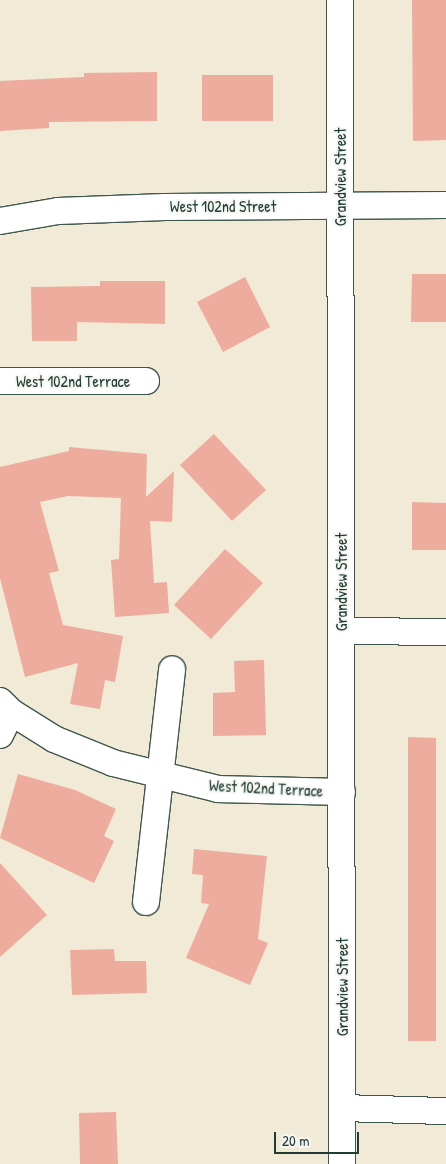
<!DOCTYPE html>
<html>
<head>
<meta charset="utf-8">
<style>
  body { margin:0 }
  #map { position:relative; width:446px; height:1164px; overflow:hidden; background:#f1ead6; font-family:"Patrick Hand",sans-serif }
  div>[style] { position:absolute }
  .building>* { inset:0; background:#edac9d }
  .roads { filter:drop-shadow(1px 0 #3e574c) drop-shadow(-1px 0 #3e574c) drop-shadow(0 1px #3e574c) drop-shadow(0 -1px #3e574c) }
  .minor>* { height:26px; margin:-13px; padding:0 13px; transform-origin:13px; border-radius:13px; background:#fff }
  span { translate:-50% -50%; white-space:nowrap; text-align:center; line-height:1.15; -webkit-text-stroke:4px #f6f6f2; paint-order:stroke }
  .street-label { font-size:16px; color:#1f3d34 }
  .scale { position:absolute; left:274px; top:1132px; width:85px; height:22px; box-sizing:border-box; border:2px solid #1f3d34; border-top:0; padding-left:6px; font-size:15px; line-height:18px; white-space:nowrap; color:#1f3d34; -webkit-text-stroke:4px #f6f6f2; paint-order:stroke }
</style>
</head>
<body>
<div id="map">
  <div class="building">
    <div style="clip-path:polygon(412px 0,446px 0,446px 140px,413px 141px)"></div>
    <div style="clip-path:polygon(157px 72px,157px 121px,49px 122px,49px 128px,0 131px,0 81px,84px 77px,84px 73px)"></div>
    <div style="clip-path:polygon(202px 75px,273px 75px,273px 121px,202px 121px)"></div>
    <div style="clip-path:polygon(412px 274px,446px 274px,446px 322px,411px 322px)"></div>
    <div style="clip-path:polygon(245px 277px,270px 327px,223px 352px,197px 302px)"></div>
    <div style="clip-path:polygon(100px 281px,165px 281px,165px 324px,77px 322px,77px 341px,32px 341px,31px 287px,100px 286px)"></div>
    <div style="clip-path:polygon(214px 434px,266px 490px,232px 521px,180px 465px)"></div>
    <div style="clip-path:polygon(69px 447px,147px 454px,146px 497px,174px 471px,172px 522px,150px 521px,154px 583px,167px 582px,169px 613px,115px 617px,111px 560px,119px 559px,121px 498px,68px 496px,40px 502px,59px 571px,49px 573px,63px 625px,123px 636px,115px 682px,105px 680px,100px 709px,70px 704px,78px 663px,25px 677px,0 578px,0 467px,69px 451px)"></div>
    <div style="clip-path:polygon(412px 502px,446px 503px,446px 550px,412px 550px)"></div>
    <div style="clip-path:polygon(225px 549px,263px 583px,211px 639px,174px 605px)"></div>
    <div style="clip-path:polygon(264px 660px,266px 735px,213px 736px,213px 693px,235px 692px,234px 661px)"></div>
    <div style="clip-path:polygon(408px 737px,436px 738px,436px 1041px,408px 1041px)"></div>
    <div style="clip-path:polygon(18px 774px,75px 790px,116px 809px,104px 836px,114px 841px,94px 883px,0 838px)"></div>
    <div style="clip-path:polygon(194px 849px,267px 856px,258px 939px,268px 943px,250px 985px,186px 958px,209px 904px,201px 903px,203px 875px,192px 874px)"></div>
    <div style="clip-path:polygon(0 863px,47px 915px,0 957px)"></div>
    <div style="clip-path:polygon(114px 949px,115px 961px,146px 961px,147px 993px,72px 995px,70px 950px)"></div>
    <div style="clip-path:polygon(116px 1112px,118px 1164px,80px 1164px,79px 1113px)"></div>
  </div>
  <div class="roads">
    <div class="minor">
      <div style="left:340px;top:0;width:1164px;rotate:89.9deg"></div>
      <div style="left:0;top:221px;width:59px;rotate:-9.8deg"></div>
      <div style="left:58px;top:211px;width:107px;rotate:-2.1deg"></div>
      <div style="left:165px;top:207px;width:281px;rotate:-0.4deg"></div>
      <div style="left:0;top:381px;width:146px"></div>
      <div style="left:341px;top:631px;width:105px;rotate:0.5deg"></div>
      <div style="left:0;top:701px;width:16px;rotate:45deg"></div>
      <div style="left:11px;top:712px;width:51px;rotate:32.1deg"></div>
      <div style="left:54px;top:739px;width:64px;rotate:22.1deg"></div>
      <div style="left:113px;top:763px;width:108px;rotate:13.9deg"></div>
      <div style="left:218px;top:789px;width:124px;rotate:1.4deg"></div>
      <div style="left:0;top:735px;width:25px;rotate:-64deg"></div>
      <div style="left:146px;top:902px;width:234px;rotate:-83.6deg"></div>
      <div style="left:342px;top:1108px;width:104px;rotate:1.7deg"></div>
    </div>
  </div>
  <div class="street-label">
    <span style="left:340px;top:177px;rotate:-90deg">Grandview Street</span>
    <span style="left:223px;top:206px">West 102nd Street</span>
    <span style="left:73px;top:381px">West 102nd Terrace</span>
    <span style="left:341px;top:582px;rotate:-90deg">Grandview Street</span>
    <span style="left:266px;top:788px;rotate:3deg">West 102nd Terrace</span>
    <span style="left:342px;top:987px;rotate:-90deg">Grandview Street</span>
  </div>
  <div class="scale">20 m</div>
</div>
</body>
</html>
